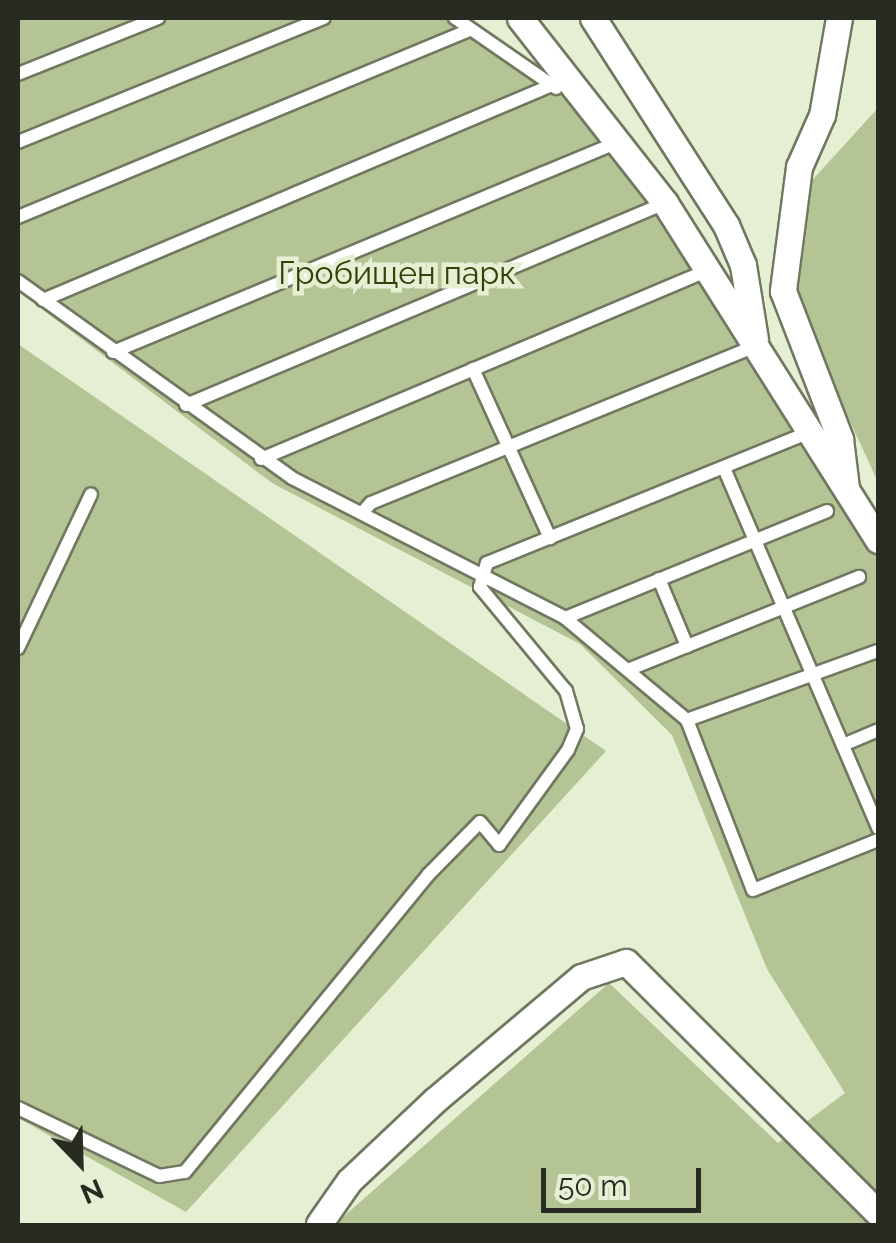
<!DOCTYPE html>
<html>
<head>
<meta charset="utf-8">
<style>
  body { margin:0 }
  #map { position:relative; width:896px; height:1243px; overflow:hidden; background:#e5efd3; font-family:Raleway,sans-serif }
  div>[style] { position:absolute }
  .green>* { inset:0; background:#b5c495 }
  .roads { filter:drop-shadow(2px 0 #707860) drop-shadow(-2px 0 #707860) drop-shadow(0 2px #707860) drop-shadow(0 -2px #707860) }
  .lane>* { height:12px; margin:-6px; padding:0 6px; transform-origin:6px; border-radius:6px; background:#fff }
  .street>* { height:25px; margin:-12.5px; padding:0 12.5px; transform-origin:12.5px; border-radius:12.5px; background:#fff }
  span { translate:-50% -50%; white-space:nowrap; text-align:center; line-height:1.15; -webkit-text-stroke:9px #e5efd3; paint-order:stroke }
  .park-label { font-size:32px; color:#334007 }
  .frame { position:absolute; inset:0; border:20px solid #282b21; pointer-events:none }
  .north { position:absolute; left:30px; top:1113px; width:100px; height:100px; -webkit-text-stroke:8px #e5efd3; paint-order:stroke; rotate:157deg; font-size:28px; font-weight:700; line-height:40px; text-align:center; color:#282b21 }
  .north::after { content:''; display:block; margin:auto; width:35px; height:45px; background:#282b21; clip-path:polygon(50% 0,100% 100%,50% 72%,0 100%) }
  .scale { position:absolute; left:541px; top:1168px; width:160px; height:45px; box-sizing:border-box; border:5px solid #282b21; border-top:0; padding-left:12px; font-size:30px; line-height:35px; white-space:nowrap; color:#282b21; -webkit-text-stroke:8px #e5efd3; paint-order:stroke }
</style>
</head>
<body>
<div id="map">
  <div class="green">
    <div style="clip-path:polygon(18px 18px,455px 18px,592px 109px,854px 507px,878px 560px,878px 1225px,334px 1225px,609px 983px,778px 1143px,845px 1093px,767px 969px,672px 735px,580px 644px,272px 483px,18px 291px)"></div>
    <div style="clip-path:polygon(878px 108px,878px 482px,810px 335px,791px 269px,805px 188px)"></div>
    <div style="clip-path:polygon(18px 344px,606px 751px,186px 1212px,18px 1118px)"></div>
  </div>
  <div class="roads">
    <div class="lane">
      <div style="left:455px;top:18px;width:123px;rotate:34.7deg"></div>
      <div style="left:18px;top:74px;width:151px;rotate:-21.8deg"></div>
      <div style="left:18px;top:142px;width:330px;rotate:-22.1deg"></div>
      <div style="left:18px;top:217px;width:490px;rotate:-22.5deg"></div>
      <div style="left:18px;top:281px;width:337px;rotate:35.7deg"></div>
      <div style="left:292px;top:478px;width:307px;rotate:27.1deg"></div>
      <div style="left:565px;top:618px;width:159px;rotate:39.9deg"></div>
      <div style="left:687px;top:720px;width:203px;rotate:-19.9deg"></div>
      <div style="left:43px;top:300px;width:553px;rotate:-22.9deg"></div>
      <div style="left:113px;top:352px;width:547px;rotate:-22.58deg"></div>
      <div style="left:473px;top:369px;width:186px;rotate:65.5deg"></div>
      <div style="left:186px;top:405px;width:520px;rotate:-22.87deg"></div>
      <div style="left:261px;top:459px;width:484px;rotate:-22.9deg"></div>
      <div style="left:724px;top:468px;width:392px;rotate:66.8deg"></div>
      <div style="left:362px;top:513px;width:13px;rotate:-48deg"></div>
      <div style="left:371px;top:503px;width:415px;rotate:-22.2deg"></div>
      <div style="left:659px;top:579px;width:73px;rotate:67.3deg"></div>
      <div style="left:565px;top:618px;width:283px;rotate:-22.2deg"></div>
      <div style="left:18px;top:648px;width:170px;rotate:-64.6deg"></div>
      <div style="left:630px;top:669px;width:247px;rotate:-21.9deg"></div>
      <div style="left:687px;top:720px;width:182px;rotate:68.8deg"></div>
      <div style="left:753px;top:890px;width:135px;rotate:-21.8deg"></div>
      <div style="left:843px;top:745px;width:38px;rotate:-23deg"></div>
      <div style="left:18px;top:1108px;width:157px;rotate:25.7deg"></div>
      <div style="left:159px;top:1176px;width:26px;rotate:-9deg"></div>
      <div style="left:185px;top:1172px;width:384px;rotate:-50.7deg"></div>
      <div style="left:428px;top:875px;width:74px;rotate:-45.5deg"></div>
      <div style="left:480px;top:822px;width:30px;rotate:50deg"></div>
      <div style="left:499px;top:845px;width:117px;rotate:-54deg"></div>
      <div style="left:568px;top:750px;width:23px;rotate:-67deg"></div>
      <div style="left:577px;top:729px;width:40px;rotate:-106deg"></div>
      <div style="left:566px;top:691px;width:135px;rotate:-129.6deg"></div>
      <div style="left:480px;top:587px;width:25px;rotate:-74deg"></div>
      <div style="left:487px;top:563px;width:348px;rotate:-22.1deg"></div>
    </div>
    <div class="street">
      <div style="left:520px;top:18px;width:235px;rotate:51.9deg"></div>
      <div style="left:665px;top:203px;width:399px;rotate:57.7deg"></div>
      <div style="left:593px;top:18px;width:246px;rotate:57.3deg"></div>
      <div style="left:726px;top:225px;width:43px;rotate:67deg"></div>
      <div style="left:743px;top:265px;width:75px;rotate:80.8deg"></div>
      <div style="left:839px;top:18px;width:98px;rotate:99.9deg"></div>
      <div style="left:822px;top:115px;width:57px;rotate:113.9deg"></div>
      <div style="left:799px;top:167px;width:125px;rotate:97.4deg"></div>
      <div style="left:783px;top:291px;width:159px;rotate:68.9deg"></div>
      <div style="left:840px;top:439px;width:49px;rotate:83deg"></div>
      <div style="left:319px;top:1224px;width:52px;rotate:-55.1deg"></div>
      <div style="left:349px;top:1181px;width:118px;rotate:-43.3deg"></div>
      <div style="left:435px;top:1100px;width:191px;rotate:-40.1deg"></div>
      <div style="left:581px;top:977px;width:47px;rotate:-18.4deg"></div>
      <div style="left:626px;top:962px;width:356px;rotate:44.9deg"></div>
    </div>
  </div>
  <div class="park-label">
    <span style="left:397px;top:273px">Гробищен парк</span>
  </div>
  <div class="frame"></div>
  <div class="north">N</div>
  <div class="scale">50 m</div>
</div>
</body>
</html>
